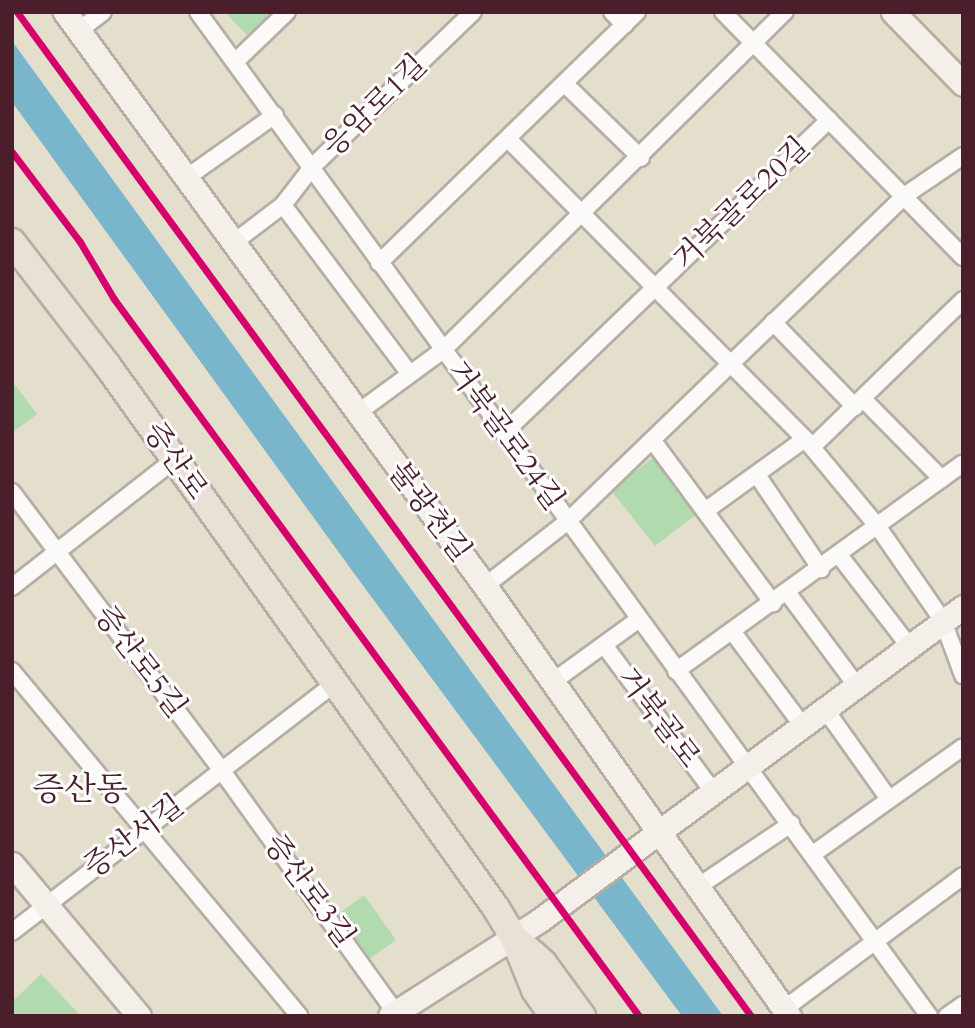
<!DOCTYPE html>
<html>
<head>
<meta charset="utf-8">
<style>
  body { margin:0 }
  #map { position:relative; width:975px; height:1028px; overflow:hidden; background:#e4decd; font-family:Cardo,"Noto Serif KR",serif }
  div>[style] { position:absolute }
  .green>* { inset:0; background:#b2daaf }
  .water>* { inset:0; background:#7ab6cb }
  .roads { filter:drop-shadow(2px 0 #b6aea5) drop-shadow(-2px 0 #b6aea5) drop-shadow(0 2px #b6aea5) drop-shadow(0 -2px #b6aea5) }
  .street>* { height:16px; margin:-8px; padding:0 8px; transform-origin:8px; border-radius:8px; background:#fbfaf8 }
  .secondary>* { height:23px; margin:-11.5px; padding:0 11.5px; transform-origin:11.5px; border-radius:11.5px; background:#f4f0e9 }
  .primary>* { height:26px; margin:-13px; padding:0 13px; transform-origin:13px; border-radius:13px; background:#e9e1d5 }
  .cycleway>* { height:7px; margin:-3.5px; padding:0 3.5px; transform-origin:3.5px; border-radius:3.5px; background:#d6006c }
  span { translate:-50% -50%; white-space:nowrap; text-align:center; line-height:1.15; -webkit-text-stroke:6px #fff; paint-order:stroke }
  .street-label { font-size:30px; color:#4a1f2b }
  .quarter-label { font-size:33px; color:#4a1f2b }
  .frame { position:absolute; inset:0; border:14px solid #4a1f2b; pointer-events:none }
</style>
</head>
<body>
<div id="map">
  <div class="green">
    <div style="clip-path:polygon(225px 12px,272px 12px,248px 36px)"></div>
    <div style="clip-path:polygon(12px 381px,37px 414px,12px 433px)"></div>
    <div style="clip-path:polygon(654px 457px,698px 513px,655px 546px,611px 490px)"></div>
    <div style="clip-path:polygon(364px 895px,396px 940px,368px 960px,336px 916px)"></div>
    <div style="clip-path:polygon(41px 974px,81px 1016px,12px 1016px,12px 1002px)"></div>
  </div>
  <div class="water">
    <div style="clip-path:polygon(12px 41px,219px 326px,723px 1016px,682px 1016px,364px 587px,12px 102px)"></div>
  </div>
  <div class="roads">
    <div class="street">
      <div style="left:198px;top:12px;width:1242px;rotate:53.94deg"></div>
      <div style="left:612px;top:12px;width:18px;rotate:45deg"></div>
      <div style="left:723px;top:12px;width:343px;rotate:45.6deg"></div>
      <div style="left:78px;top:31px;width:31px;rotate:-37deg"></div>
      <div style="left:235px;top:62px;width:72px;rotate:-43.9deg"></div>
      <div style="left:565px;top:84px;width:106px;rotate:44.2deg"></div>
      <div style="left:509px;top:140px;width:421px;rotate:45.3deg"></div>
      <div style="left:805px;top:439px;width:114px;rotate:50.3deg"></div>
      <div style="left:878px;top:527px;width:114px;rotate:55.3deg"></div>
      <div style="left:943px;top:621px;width:58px;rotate:69.7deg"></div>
      <div style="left:186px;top:178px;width:109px;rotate:-35.3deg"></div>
      <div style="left:283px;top:205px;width:211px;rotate:53.1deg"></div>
      <div style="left:233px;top:243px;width:63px;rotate:-37.2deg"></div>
      <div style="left:283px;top:205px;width:49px;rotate:-52.4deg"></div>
      <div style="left:313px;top:166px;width:222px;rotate:-43.9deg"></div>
      <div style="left:379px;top:263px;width:360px;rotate:-44.2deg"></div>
      <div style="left:773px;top:322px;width:118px;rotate:46deg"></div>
      <div style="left:863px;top:399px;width:112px;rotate:45.4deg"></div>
      <div style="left:356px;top:414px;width:108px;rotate:-36.3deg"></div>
      <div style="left:443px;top:350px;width:481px;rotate:-44.7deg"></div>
      <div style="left:501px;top:430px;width:9px;rotate:-18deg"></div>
      <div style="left:510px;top:427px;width:443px;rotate:-43.9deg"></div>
      <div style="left:653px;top:441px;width:202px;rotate:53.5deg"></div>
      <div style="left:812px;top:447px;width:211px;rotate:-44.2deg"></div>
      <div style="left:757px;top:475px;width:114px;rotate:55.8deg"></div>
      <div style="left:12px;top:492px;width:349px;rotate:53deg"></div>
      <div style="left:222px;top:771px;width:302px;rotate:54.3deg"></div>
      <div style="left:705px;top:511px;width:123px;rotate:-35.8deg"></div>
      <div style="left:839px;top:555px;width:115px;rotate:52.4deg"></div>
      <div style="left:485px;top:586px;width:105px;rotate:-38.1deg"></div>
      <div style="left:568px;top:521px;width:467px;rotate:-44deg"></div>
      <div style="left:904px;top:196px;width:71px;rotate:-34.1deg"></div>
      <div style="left:12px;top:587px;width:206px;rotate:-38.1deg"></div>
      <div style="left:787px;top:592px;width:116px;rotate:53.4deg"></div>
      <div style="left:732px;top:631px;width:117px;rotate:53.3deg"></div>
      <div style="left:604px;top:645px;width:182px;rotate:53.3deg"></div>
      <div style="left:12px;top:671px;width:449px;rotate:50.2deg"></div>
      <div style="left:676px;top:671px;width:354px;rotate:-35.9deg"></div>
      <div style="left:551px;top:683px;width:109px;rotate:-36deg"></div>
      <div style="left:825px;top:709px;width:110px;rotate:54.6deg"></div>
      <div style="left:813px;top:854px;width:184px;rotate:-35.5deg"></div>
      <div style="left:696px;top:888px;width:115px;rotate:-34deg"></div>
      <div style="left:12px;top:932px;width:406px;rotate:-37.6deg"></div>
      <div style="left:784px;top:1009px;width:223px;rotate:-36.6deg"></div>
      <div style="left:947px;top:1016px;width:19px;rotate:-35deg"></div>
    </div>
    <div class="secondary">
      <div style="left:65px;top:12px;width:711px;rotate:53.81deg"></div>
      <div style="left:485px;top:586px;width:527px;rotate:54.74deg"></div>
      <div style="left:893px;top:12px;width:100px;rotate:45.8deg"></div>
      <div style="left:12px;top:864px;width:198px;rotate:50.1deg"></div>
      <div style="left:390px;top:1016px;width:178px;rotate:-32.6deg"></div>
      <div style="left:540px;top:920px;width:526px;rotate:-36.5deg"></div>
    </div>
    <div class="primary">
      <div style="left:12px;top:242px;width:155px;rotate:52.3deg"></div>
      <div style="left:107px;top:365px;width:668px;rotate:54.38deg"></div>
      <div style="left:496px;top:908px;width:33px;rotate:59deg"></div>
      <div style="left:513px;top:936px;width:58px;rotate:67.8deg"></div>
      <div style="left:535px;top:990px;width:32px;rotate:55deg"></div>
      <div style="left:517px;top:940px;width:35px;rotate:41deg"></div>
      <div style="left:543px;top:963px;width:66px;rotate:53.7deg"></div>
    </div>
  </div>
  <div class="cycleway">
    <div style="left:17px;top:12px;width:1244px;rotate:53.83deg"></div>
    <div style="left:12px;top:152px;width:113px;rotate:52.9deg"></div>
    <div style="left:80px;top:242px;width:66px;rotate:59.2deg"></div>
    <div style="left:114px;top:299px;width:889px;rotate:53.79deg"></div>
  </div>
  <div class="street-label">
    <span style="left:375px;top:106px;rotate:-44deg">응암로1길</span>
    <span style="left:742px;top:204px;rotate:-44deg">거북골로20길</span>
    <span style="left:505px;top:436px;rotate:54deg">거북골로24길</span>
    <span style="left:175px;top:461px;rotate:55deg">증산로</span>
    <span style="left:429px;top:512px;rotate:53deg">불광천길</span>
    <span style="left:140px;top:662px;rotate:53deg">증산로5길</span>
    <span style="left:658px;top:718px;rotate:53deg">거북골로</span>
    <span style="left:134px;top:837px;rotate:-37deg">증산서길</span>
    <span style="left:309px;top:891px;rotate:54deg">증산로3길</span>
  </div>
  <div class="quarter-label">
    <span style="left:80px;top:790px">증산동</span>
  </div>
  <div class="frame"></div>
</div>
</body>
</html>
